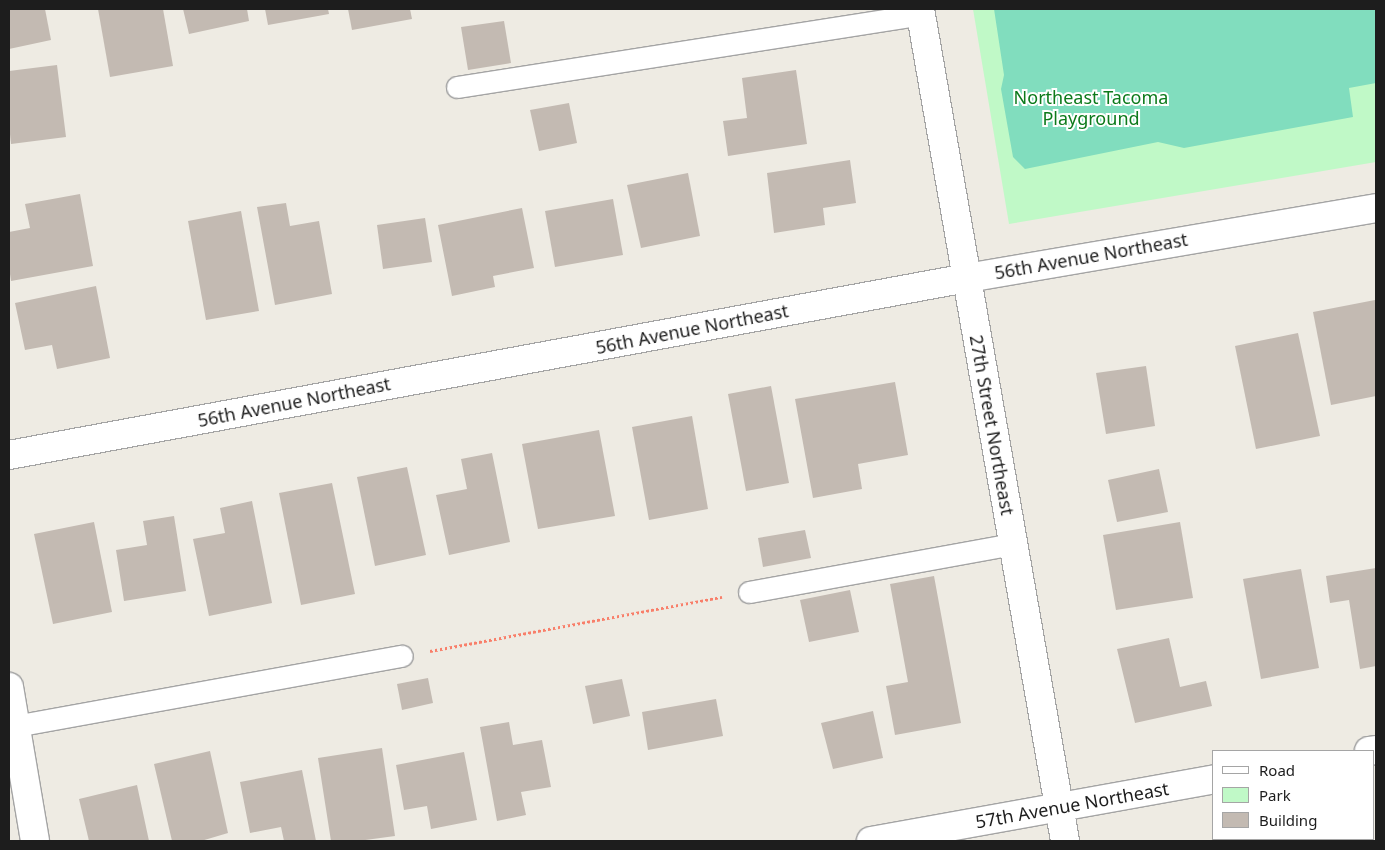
<!DOCTYPE html>
<html>
<head>
<meta charset="utf-8">
<style>
  body { margin:0 }
  #map { position:relative; width:1385px; height:850px; overflow:hidden; background:#eeebe3; font-family:"Noto Sans",sans-serif }
  div>[style] { position:absolute }
  .park>* { inset:0; background:#c0f9c7 }
  .pitch>* { inset:0; background:#81ddbe }
  .building>* { inset:0; background:#c3bab2 }
  .path>* { height:3px; margin-top:-1.5px; transform-origin:0; background:repeating-linear-gradient(90deg,#f87f6a 0 2.5px,transparent 0 5px) }
  .roads { filter:drop-shadow(1px 0 #a4a4a4) drop-shadow(-1px 0 #a4a4a4) drop-shadow(0 1px #a4a4a4) drop-shadow(0 -1px #a4a4a4) }
  .lane>* { height:21px; margin:-10.5px; padding:0 10.5px; transform-origin:10.5px; border-radius:10.5px; background:#fff }
  .street>* { height:28px; margin:-14px; padding:0 14px; transform-origin:14px; border-radius:14px; background:#fff }
  span { translate:-50% -50%; white-space:nowrap; text-align:center; line-height:1.15; -webkit-text-stroke:4px #fff; paint-order:stroke }
  .park-label { font-size:18px; color:#0c7a1b }
  .street-label { font-size:18px; color:#1d1d1d }
  .frame { position:absolute; inset:0; border:10px solid #1d1d1d; pointer-events:none }
  .legend { position:absolute; left:1212px; top:750px; width:162px; height:90px; box-sizing:border-box; background:#fff; border:1px solid #a5a5a5; margin:0; padding:6px 9px; list-style:none; font-size:15px; color:#1d1d1d }
  .legend li { display:flex; align-items:center; gap:10px; height:25px }
  .legend b { width:25px; border:1px solid #a5a5a5 }
</style>
</head>
<body>
<div id="map">
  <div class="park">
    <div style="clip-path:polygon(973px 9px,1376px 9px,1376px 162px,1009px 224px)"></div>
  </div>
  <div class="pitch">
    <div style="clip-path:polygon(994px 9px,1376px 9px,1376px 83px,1349px 88px,1353px 117px,1184px 148px,1158px 142px,1025px 169px,1013px 157px,1001px 89px,1004px 75px)"></div>
  </div>
  <div class="building">
    <div style="clip-path:polygon(9px 9px,45px 9px,51px 40px,9px 49px)"></div>
    <div style="clip-path:polygon(98px 9px,163px 9px,173px 66px,110px 77px)"></div>
    <div style="clip-path:polygon(183px 9px,247px 9px,249px 21px,189px 34px)"></div>
    <div style="clip-path:polygon(265px 9px,328px 9px,329px 14px,268px 25px)"></div>
    <div style="clip-path:polygon(348px 9px,410px 9px,412px 19px,352px 30px)"></div>
    <div style="clip-path:polygon(504px 21px,511px 63px,468px 70px,461px 27px)"></div>
    <div style="clip-path:polygon(57px 65px,66px 137px,11px 144px,9px 125px,9px 71px)"></div>
    <div style="clip-path:polygon(796px 70px,807px 144px,728px 156px,723px 121px,747px 118px,742px 78px)"></div>
    <div style="clip-path:polygon(569px 103px,577px 143px,539px 151px,530px 110px)"></div>
    <div style="clip-path:polygon(850px 160px,856px 203px,823px 208px,825px 225px,774px 233px,767px 173px)"></div>
    <div style="clip-path:polygon(688px 173px,700px 236px,641px 248px,627px 185px)"></div>
    <div style="clip-path:polygon(80px 194px,93px 266px,11px 281px,9px 267px,9px 232px,30px 228px,25px 204px)"></div>
    <div style="clip-path:polygon(613px 199px,623px 255px,555px 267px,545px 211px)"></div>
    <div style="clip-path:polygon(286px 203px,290px 226px,319px 221px,332px 294px,275px 305px,257px 207px)"></div>
    <div style="clip-path:polygon(522px 208px,534px 268px,493px 276px,495px 287px,452px 296px,438px 225px)"></div>
    <div style="clip-path:polygon(241px 211px,259px 311px,206px 320px,188px 221px)"></div>
    <div style="clip-path:polygon(425px 218px,432px 262px,383px 269px,377px 225px)"></div>
    <div style="clip-path:polygon(96px 286px,110px 358px,57px 369px,52px 345px,25px 350px,15px 303px)"></div>
    <div style="clip-path:polygon(1375px 300px,1376px 396px,1331px 405px,1313px 312px)"></div>
    <div style="clip-path:polygon(1298px 333px,1320px 436px,1256px 449px,1235px 346px)"></div>
    <div style="clip-path:polygon(1146px 366px,1155px 426px,1106px 434px,1096px 373px)"></div>
    <div style="clip-path:polygon(895px 382px,908px 455px,858px 464px,862px 489px,813px 498px,795px 399px)"></div>
    <div style="clip-path:polygon(771px 386px,789px 483px,746px 491px,728px 394px)"></div>
    <div style="clip-path:polygon(692px 416px,708px 509px,649px 520px,632px 427px)"></div>
    <div style="clip-path:polygon(599px 430px,615px 516px,538px 529px,522px 444px)"></div>
    <div style="clip-path:polygon(492px 453px,510px 542px,449px 555px,436px 495px,467px 489px,461px 459px)"></div>
    <div style="clip-path:polygon(407px 467px,426px 555px,375px 566px,357px 477px)"></div>
    <div style="clip-path:polygon(1159px 469px,1168px 512px,1117px 522px,1108px 480px)"></div>
    <div style="clip-path:polygon(332px 483px,355px 594px,301px 605px,279px 493px)"></div>
    <div style="clip-path:polygon(252px 501px,272px 603px,209px 616px,193px 539px,225px 533px,220px 508px)"></div>
    <div style="clip-path:polygon(174px 516px,186px 591px,124px 601px,116px 550px,147px 545px,143px 521px)"></div>
    <div style="clip-path:polygon(94px 522px,112px 612px,53px 624px,34px 534px)"></div>
    <div style="clip-path:polygon(1180px 522px,1193px 598px,1116px 610px,1103px 535px)"></div>
    <div style="clip-path:polygon(805px 530px,811px 558px,763px 567px,758px 538px)"></div>
    <div style="clip-path:polygon(1376px 568px,1376px 666px,1360px 669px,1349px 600px,1330px 603px,1326px 576px)"></div>
    <div style="clip-path:polygon(1301px 569px,1319px 668px,1261px 679px,1243px 579px)"></div>
    <div style="clip-path:polygon(934px 576px,961px 723px,895px 735px,886px 686px,908px 682px,890px 584px)"></div>
    <div style="clip-path:polygon(850px 590px,859px 632px,809px 642px,800px 600px)"></div>
    <div style="clip-path:polygon(1169px 638px,1180px 687px,1206px 681px,1212px 706px,1135px 723px,1117px 649px)"></div>
    <div style="clip-path:polygon(428px 678px,433px 703px,402px 710px,397px 684px)"></div>
    <div style="clip-path:polygon(622px 679px,630px 716px,593px 724px,585px 686px)"></div>
    <div style="clip-path:polygon(716px 699px,723px 736px,648px 750px,642px 712px)"></div>
    <div style="clip-path:polygon(873px 711px,883px 758px,833px 769px,821px 723px)"></div>
    <div style="clip-path:polygon(509px 722px,513px 745px,542px 740px,551px 787px,521px 792px,526px 815px,497px 821px,480px 727px)"></div>
    <div style="clip-path:polygon(382px 748px,395px 836px,358px 841px,331px 841px,318px 758px)"></div>
    <div style="clip-path:polygon(210px 751px,228px 833px,201px 841px,172px 841px,154px 764px)"></div>
    <div style="clip-path:polygon(464px 752px,477px 820px,431px 829px,427px 806px,404px 810px,396px 765px)"></div>
    <div style="clip-path:polygon(302px 770px,316px 841px,284px 841px,281px 827px,250px 833px,240px 782px)"></div>
    <div style="clip-path:polygon(137px 785px,149px 841px,89px 841px,79px 799px)"></div>
  </div>
  <div class="path">
    <div style="left:430px;top:651px;width:297px;rotate:-10.5deg"></div>
  </div>
  <div class="roads">
    <div class="lane">
      <div style="left:457px;top:87px;width:470px;rotate:-8.9deg"></div>
      <div style="left:749px;top:592px;width:268px;rotate:-10.3deg"></div>
      <div style="left:15px;top:726px;width:393px;rotate:-10.3deg"></div>
    </div>
    <div class="street">
      <div style="left:920px;top:9px;width:845px;rotate:80.11deg"></div>
      <div style="left:9px;top:455px;width:974px;rotate:-10.47deg"></div>
      <div style="left:967px;top:278px;width:415px;rotate:-9.7deg"></div>
      <div style="left:9px;top:687px;width:156px;rotate:80.4deg"></div>
      <div style="left:1369px;top:751px;width:7px;rotate:-8deg"></div>
      <div style="left:871px;top:841px;width:349px;rotate:-10.2deg"></div>
    </div>
  </div>
  <div class="park-label">
    <span style="left:1091px;top:108px">Northeast Tacoma<br>Playground</span>
  </div>
  <div class="street-label">
    <span style="left:1091px;top:256px;rotate:-10deg">56th Avenue Northeast</span>
    <span style="left:692px;top:329px;rotate:-11deg">56th Avenue Northeast</span>
    <span style="left:294px;top:402px;rotate:-11deg">56th Avenue Northeast</span>
    <span style="left:992px;top:425px;rotate:80deg">27th Street Northeast</span>
    <span style="left:1072px;top:805px;rotate:-10deg">57th Avenue Northeast</span>
  </div>
  <div class="frame"></div>
  <ul class="legend">
  <li><b style="height:6px;background:#fff"></b>Road</li>
  <li><b style="height:14px;background:#c0f9c7"></b>Park</li>
  <li><b style="height:14px;background:#c3bab2"></b>Building</li>
  </ul>
</div>
</body>
</html>
